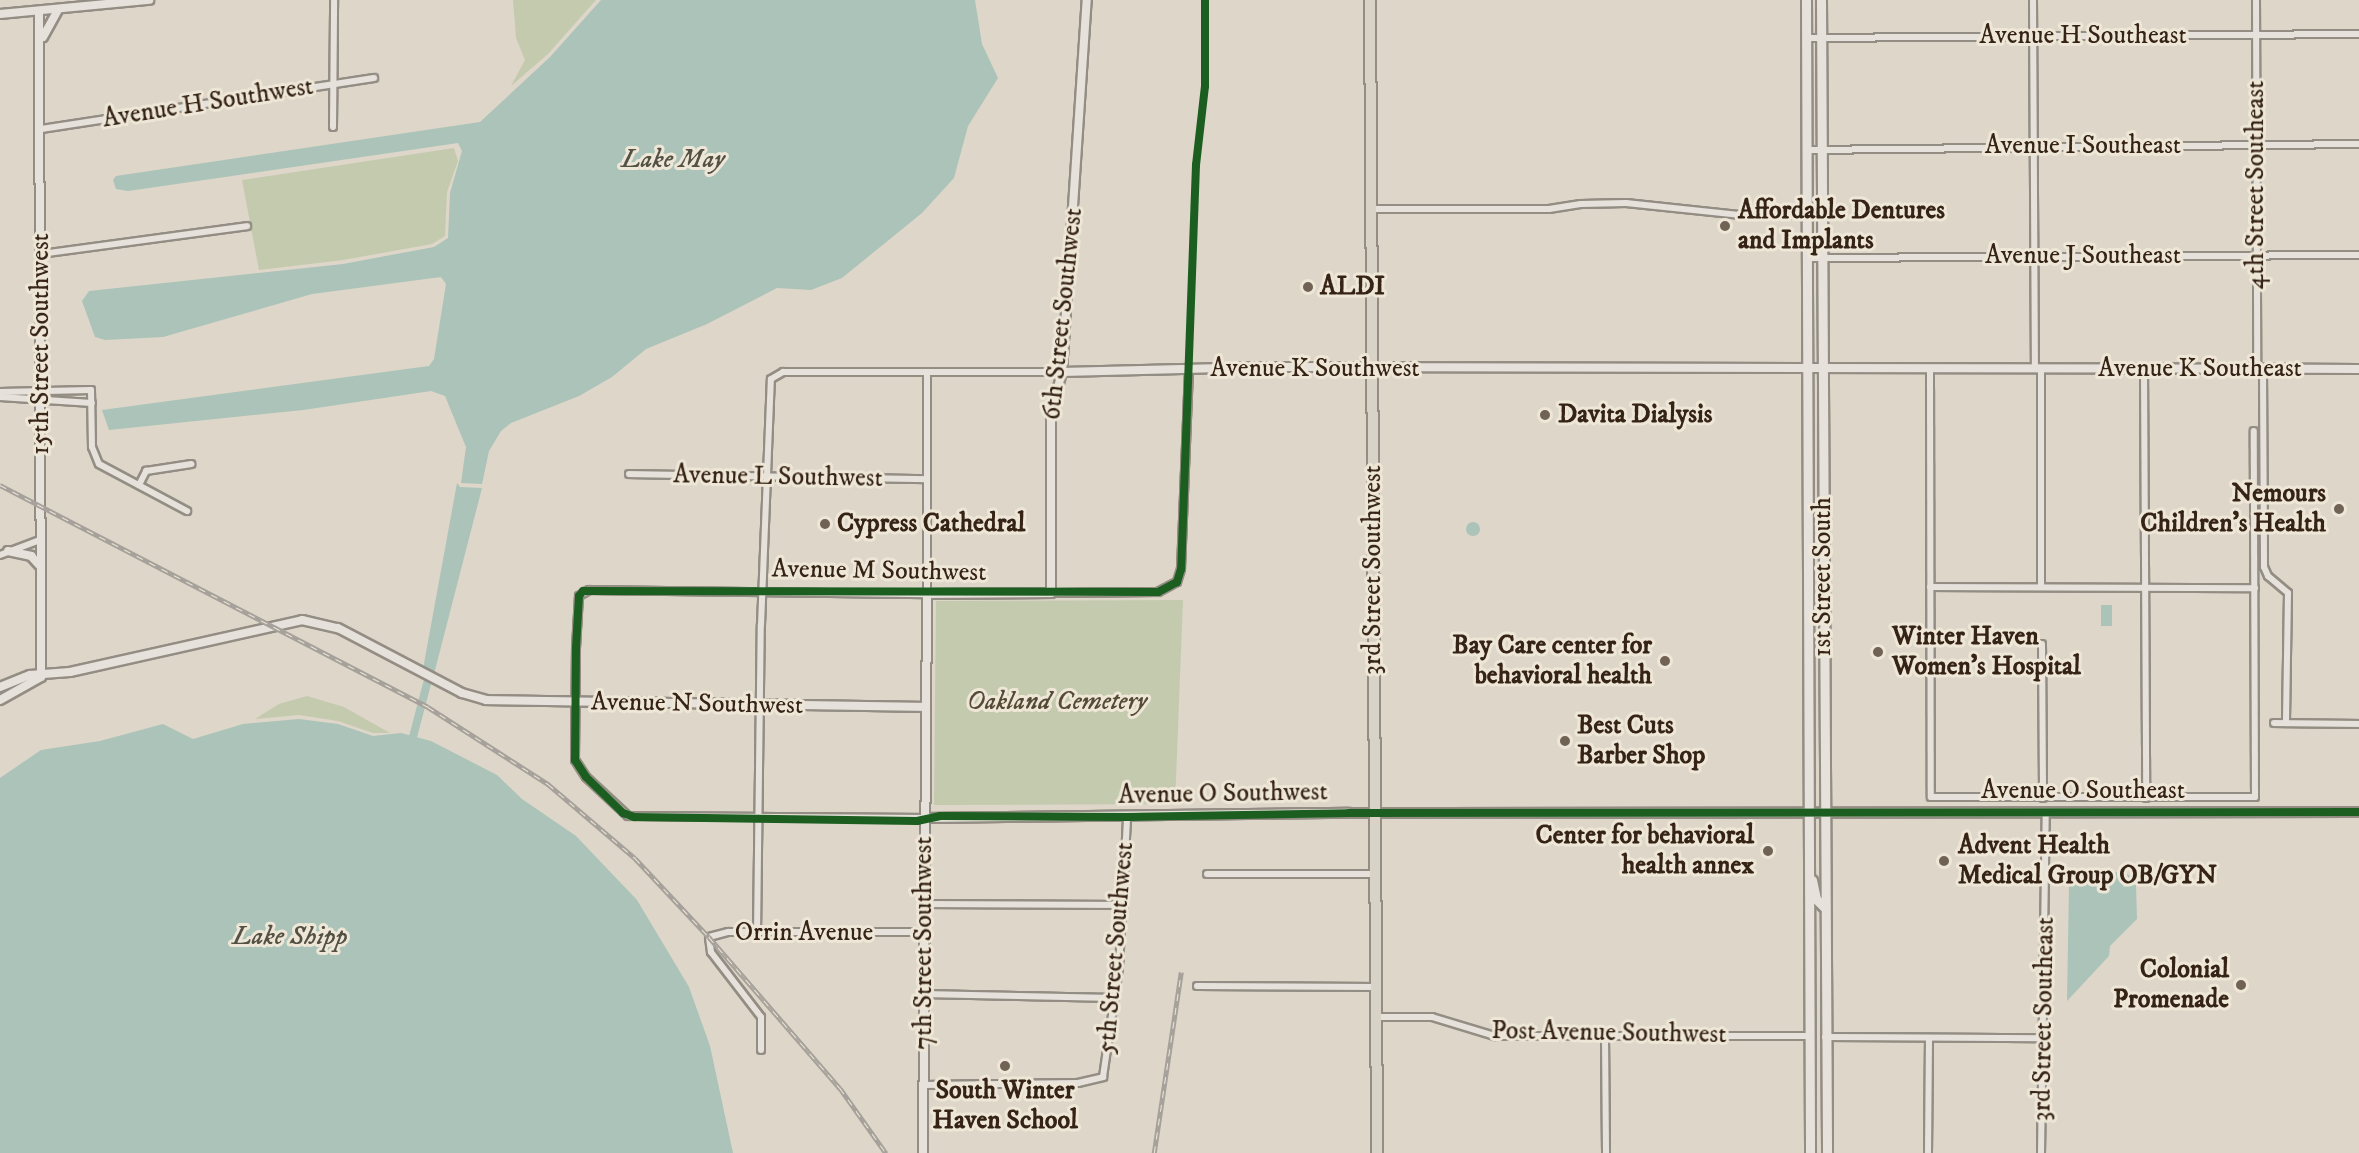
<!DOCTYPE html>
<html>
<head>
<meta charset="utf-8">
<style>
  body { margin:0 }
  #map { position:relative; width:2359px; height:1153px; overflow:hidden; background:#ddd6c9; font-family:"IM FELL DW Pica",serif }
  div>[style] { position:absolute }
  .green>* { inset:0; background:#c4caae }
  .water>* { inset:0; background:#abc3b8 }
  .round { border-radius:50% }
  .canal>* { height:8px; margin:-4px; padding:0 4px; transform-origin:4px; border-radius:4px; background:#abc3b8 }
  .roads { filter:drop-shadow(2px 0 #938d84) drop-shadow(-2px 0 #938d84) drop-shadow(0 2px #938d84) drop-shadow(0 -2px #938d84) }
  .minor>* { height:6px; margin:-3px; padding:0 3px; transform-origin:3px; border-radius:3px; background:#e6e2db }
  .tertiary>* { height:8px; margin:-4px; padding:0 4px; transform-origin:4px; border-radius:4px; background:#e6e2db }
  .secondary>* { height:9px; margin:-4.5px; padding:0 4.5px; transform-origin:4.5px; border-radius:4.5px; background:#e6e2db }
  .trunk>* { height:10px; margin:-5px; padding:0 5px; transform-origin:5px; border-radius:5px; background:#d9d2c6 }
  .rail>* { height:4.5px; margin-top:-2.25px; transform-origin:0; background:repeating-linear-gradient(90deg,#eee7d7 0 7px,#a6a19a 0 14px); box-sizing:border-box; border-block:2px solid #a6a19a }
  .cycleway>* { height:8px; margin:-4px; padding:0 4px; transform-origin:4px; border-radius:4px; background:#1b5e20 }
  .dots>* { width:16px; height:16px; translate:-50% -50%; box-sizing:border-box; border:3px solid #eee7d7; border-radius:50% }
  span { translate:-50% -50%; white-space:nowrap; text-align:center; line-height:1.15; -webkit-text-stroke:6px #eee7d7; paint-order:stroke }
  .street-label { font-size:26px; color:#352316 }
  .poi-label { font-size:26px; color:#352316; font-weight:700 }
  .left { translate:0 -50%; text-align:left }
  .right { translate:-100% -50%; text-align:right }
  .park-label { font-size:26px; color:#544a36; font-style:italic }
  .water-label { font-size:27px; color:#525144; font-style:italic }
</style>
</head>
<body>
<div id="map">
  <div class="green">
    <div style="clip-path:polygon(513px 0,596px 0,548px 54px,511px 86px,525px 60px,516px 38px)"></div>
    <div style="clip-path:polygon(454px 148px,458px 161px,447px 192px,445px 236px,432px 244px,343px 260px,259px 270px,242px 180px)"></div>
    <div style="clip-path:polygon(1183px 600px,1175px 804px,934px 805px,936px 601px)"></div>
    <div style="clip-path:polygon(307px 696px,344px 707px,390px 733px,373px 733px,338px 721px,299px 715px,255px 719px,279px 704px)"></div>
  </div>
  <div class="water">
    <div style="clip-path:polygon(601px 0,975px 0,982px 44px,998px 78px,968px 126px,954px 178px,922px 213px,842px 278px,811px 290px,777px 288px,707px 324px,646px 349px,612px 377px,579px 396px,511px 423px,501px 431px,489px 451px,482px 484px,461px 483px,466px 447px,445px 396px,431px 391px,303px 410px,109px 430px,102px 410px,429px 366px,434px 359px,446px 284px,441px 277px,312px 294px,163px 337px,105px 340px,95px 337px,82px 301px,89px 291px,343px 264px,434px 247px,448px 238px,450px 193px,462px 151px,458px 143px,128px 191px,116px 189px,113px 180px,116px 176px,480px 122px,550px 57px)"></div>
    <div style="clip-path:polygon(457px 483px,460px 487px,482px 488px,434px 674px,423px 669px)"></div>
    <div class="round" style="left:1466px;top:522px;width:14px;height:14px"></div>
    <div style="clip-path:polygon(2101px 605px,2112px 605px,2112px 626px,2101px 626px)"></div>
    <div style="clip-path:polygon(299px 719px,338px 724px,373px 736px,401px 733px,431px 741px,497px 775px,522px 799px,576px 836px,637px 900px,689px 987px,710px 1046px,733px 1153px,0 1153px,0 778px,41px 750px,100px 741px,163px 724px,193px 739px,243px 724px)"></div>
    <div style="clip-path:polygon(2082px 872px,2121px 872px,2131px 876px,2136px 885px,2137px 919px,2110px 946px,2109px 956px,2067px 1001px,2069px 885px)"></div>
  </div>
  <div class="canal">
    <div style="left:413px;top:737px;width:67px;rotate:-75.3deg"></div>
  </div>
  <div class="roads">
    <div class="minor">
      <div style="left:2033px;top:0;width:369px;rotate:89.7deg"></div>
      <div style="left:2256px;top:0;width:370px;rotate:89.8deg"></div>
      <div style="left:1806px;top:38px;width:553px;rotate:-0.41deg"></div>
      <div style="left:333px;top:127px;width:127px;rotate:-89.5deg"></div>
      <div style="left:41px;top:129px;width:337px;rotate:-8.7deg"></div>
      <div style="left:1806px;top:150px;width:553px;rotate:-0.62deg"></div>
      <div style="left:1371px;top:209px;width:178px"></div>
      <div style="left:1549px;top:209px;width:32px;rotate:-9deg"></div>
      <div style="left:1581px;top:204px;width:45px;rotate:-1.3deg"></div>
      <div style="left:1626px;top:203px;width:116px;rotate:6deg"></div>
      <div style="left:1741px;top:215px;width:66px"></div>
      <div style="left:41px;top:254px;width:208px;rotate:-7.7deg"></div>
      <div style="left:1807px;top:258px;width:552px;rotate:-0.31deg"></div>
      <div style="left:2041px;top:369px;width:218px;rotate:90deg"></div>
      <div style="left:2144px;top:369px;width:429px;rotate:89.7deg"></div>
      <div style="left:2263px;top:369px;width:198px;rotate:89.7deg"></div>
      <div style="left:2264px;top:567px;width:10px;rotate:66deg"></div>
      <div style="left:2268px;top:576px;width:26px;rotate:40deg"></div>
      <div style="left:2288px;top:593px;width:130px;rotate:90.9deg"></div>
      <div style="left:1930px;top:370px;width:427px;rotate:89.9deg"></div>
      <div style="left:1931px;top:797px;width:324px"></div>
      <div style="left:2255px;top:797px;width:366px;rotate:-90.2deg"></div>
      <div style="left:0;top:392px;width:91px;rotate:-1.3deg"></div>
      <div style="left:91px;top:390px;width:57px;rotate:89deg"></div>
      <div style="left:92px;top:447px;width:18px;rotate:68deg"></div>
      <div style="left:99px;top:464px;width:100px;rotate:28.1deg"></div>
      <div style="left:0;top:397px;width:92px;rotate:3.7deg"></div>
      <div style="left:629px;top:474px;width:298px;rotate:1deg"></div>
      <div style="left:139px;top:485px;width:16px;rotate:-63deg"></div>
      <div style="left:146px;top:471px;width:46px;rotate:-8.8deg"></div>
      <div style="left:0;top:555px;width:43px;rotate:-20.6deg"></div>
      <div style="left:1930px;top:587px;width:325px;rotate:0.2deg"></div>
      <div style="left:1051px;top:593px;width:107px;rotate:-0.5deg"></div>
      <div style="left:1158px;top:592px;width:21px;rotate:-28deg"></div>
      <div style="left:1177px;top:582px;width:14px;rotate:-73deg"></div>
      <div style="left:1181px;top:569px;width:199px;rotate:-87.7deg"></div>
      <div style="left:2042px;top:644px;width:154px;rotate:89.6deg"></div>
      <div style="left:2274px;top:723px;width:85px;rotate:0.7deg"></div>
      <div style="left:925px;top:818px;width:297px;rotate:-179.6deg"></div>
      <div style="left:628px;top:816px;width:57px;rotate:-137.1deg"></div>
      <div style="left:586px;top:777px;width:20px;rotate:-123deg"></div>
      <div style="left:575px;top:760px;width:112px;rotate:-89.5deg"></div>
      <div style="left:576px;top:648px;width:52px;rotate:-86.7deg"></div>
      <div style="left:579px;top:596px;width:12px;rotate:-31deg"></div>
      <div style="left:589px;top:590px;width:338px;rotate:0.7deg"></div>
      <div style="left:927px;top:594px;width:221px;rotate:-90deg"></div>
      <div style="left:1207px;top:874px;width:168px"></div>
      <div style="left:924px;top:904px;width:200px;rotate:0.3deg"></div>
      <div style="left:757px;top:934px;width:309px;rotate:-89.3deg"></div>
      <div style="left:761px;top:625px;width:246px;rotate:-87.7deg"></div>
      <div style="left:771px;top:379px;width:14px;rotate:-30deg"></div>
      <div style="left:783px;top:372px;width:279px"></div>
      <div style="left:1197px;top:986px;width:179px;rotate:0.3deg"></div>
      <div style="left:923px;top:994px;width:191px;rotate:1.2deg"></div>
      <div style="left:1376px;top:1017px;width:56px"></div>
      <div style="left:1432px;top:1017px;width:66px;rotate:16.8deg"></div>
      <div style="left:1495px;top:1036px;width:314px"></div>
      <div style="left:1605px;top:1036px;width:117px;rotate:89.5deg"></div>
      <div style="left:1825px;top:1037px;width:219px;rotate:0.3deg"></div>
      <div style="left:761px;top:1050px;width:33px;rotate:-90deg"></div>
      <div style="left:761px;top:1017px;width:82px;rotate:-127.6deg"></div>
      <div style="left:711px;top:952px;width:15px;rotate:-98deg"></div>
      <div style="left:709px;top:937px;width:20px;rotate:-15deg"></div>
      <div style="left:728px;top:932px;width:196px"></div>
      <div style="left:924px;top:1085px;width:154px;rotate:-0.7deg"></div>
      <div style="left:1078px;top:1083px;width:26px;rotate:-13deg"></div>
      <div style="left:1103px;top:1077px;width:111px;rotate:-81.7deg"></div>
      <div style="left:1119px;top:967px;width:150px;rotate:-86.9deg"></div>
      <div style="left:1928px;top:1153px;width:115px;rotate:-89.5deg"></div>
      <div style="left:2041px;top:1153px;width:341px;rotate:-89.2deg"></div>
    </div>
    <div class="tertiary">
      <div style="left:39px;top:12px;width:665px;rotate:89.83deg"></div>
      <div style="left:0;top:14px;width:150px;rotate:-5.4deg"></div>
      <div style="left:43px;top:37px;width:31px;rotate:-61deg"></div>
      <div style="left:1062px;top:372px;width:201px;rotate:-1.4deg"></div>
      <div style="left:1263px;top:367px;width:1096px;rotate:0.1deg"></div>
      <div style="left:8px;top:551px;width:24px;rotate:12deg"></div>
      <div style="left:31px;top:556px;width:12px;rotate:48deg"></div>
      <div style="left:0;top:687px;width:32px;rotate:-22deg"></div>
      <div style="left:30px;top:675px;width:40px;rotate:-4.3deg"></div>
      <div style="left:70px;top:672px;width:238px;rotate:-12.6deg"></div>
      <div style="left:302px;top:620px;width:37px;rotate:13deg"></div>
      <div style="left:338px;top:628px;width:140px;rotate:27.7deg"></div>
      <div style="left:462px;top:693px;width:25px;rotate:16deg"></div>
      <div style="left:486px;top:700px;width:440px;rotate:0.9deg"></div>
      <div style="left:0;top:700px;width:47px;rotate:-29.3deg"></div>
      <div style="left:925px;top:818px;width:424px;rotate:-0.7deg"></div>
      <div style="left:1349px;top:813px;width:1010px;rotate:-0.06deg"></div>
      <div style="left:923px;top:1153px;width:559px;rotate:-89.59deg"></div>
      <div style="left:927px;top:594px;width:124px;rotate:-0.5deg"></div>
      <div style="left:1051px;top:593px;width:178px;rotate:-90deg"></div>
      <div style="left:1051px;top:415px;width:44px;rotate:-75.7deg"></div>
      <div style="left:1062px;top:372px;width:373px;rotate:-86.2deg"></div>
    </div>
    <div class="secondary">
      <div style="left:1806px;top:0;width:1153px;rotate:89.8deg"></div>
      <div style="left:1821px;top:0;width:1153px;rotate:89.7deg"></div>
      <div style="left:1812px;top:880px;width:19px;rotate:78deg"></div>
      <div style="left:1816px;top:899px;width:11px;rotate:45deg"></div>
    </div>
    <div class="trunk">
      <div style="left:1370px;top:0;width:1153px;rotate:89.65deg"></div>
    </div>
  </div>
  <div class="rail">
    <div style="left:0;top:485px;width:482px;rotate:27.4deg"></div>
    <div style="left:428px;top:707px;width:143px;rotate:32.7deg"></div>
    <div style="left:548px;top:784px;width:114px;rotate:40.4deg"></div>
    <div style="left:635px;top:858px;width:108px;rotate:46.9deg"></div>
    <div style="left:709px;top:937px;width:200px;rotate:49.1deg"></div>
    <div style="left:840px;top:1088px;width:80px;rotate:54.7deg"></div>
    <div style="left:1154px;top:1153px;width:183px;rotate:-81.5deg"></div>
  </div>
  <div class="cycleway">
    <div style="left:1205px;top:0;width:86px;rotate:90deg"></div>
    <div style="left:1205px;top:86px;width:80px;rotate:96.5deg"></div>
    <div style="left:1196px;top:165px;width:404px;rotate:92.1deg"></div>
    <div style="left:1181px;top:569px;width:14px;rotate:107deg"></div>
    <div style="left:1177px;top:582px;width:21px;rotate:152deg"></div>
    <div style="left:1158px;top:592px;width:575px;rotate:-179.9deg"></div>
    <div style="left:583px;top:591px;width:6px;rotate:129deg"></div>
    <div style="left:579px;top:596px;width:52px;rotate:93.3deg"></div>
    <div style="left:576px;top:648px;width:112px;rotate:90.5deg"></div>
    <div style="left:575px;top:760px;width:20px;rotate:57deg"></div>
    <div style="left:586px;top:777px;width:52px;rotate:44.2deg"></div>
    <div style="left:623px;top:813px;width:12px;rotate:20deg"></div>
    <div style="left:634px;top:817px;width:283px;rotate:0.8deg"></div>
    <div style="left:917px;top:821px;width:24px;rotate:-12deg"></div>
    <div style="left:940px;top:816px;width:187px;rotate:0.3deg"></div>
    <div style="left:1127px;top:817px;width:222px;rotate:-1deg"></div>
    <div style="left:1349px;top:813px;width:1010px;rotate:-0.06deg"></div>
  </div>
  <div class="dots">
    <div style="left:1725px;top:226px;background:#706255"></div>
    <div style="left:1308px;top:287px;background:#706255"></div>
    <div style="left:1545px;top:415px;background:#706255"></div>
    <div style="left:2339px;top:509px;background:#706255"></div>
    <div style="left:825px;top:524px;background:#706255"></div>
    <div style="left:1878px;top:652px;background:#706255"></div>
    <div style="left:1665px;top:661px;background:#706255"></div>
    <div style="left:1565px;top:741px;background:#706255"></div>
    <div style="left:1768px;top:851px;background:#706255"></div>
    <div style="left:1944px;top:861px;background:#706255"></div>
    <div style="left:2241px;top:985px;background:#706255"></div>
    <div style="left:1005px;top:1066px;background:#706255"></div>
  </div>
  <div class="street-label">
    <span style="left:2083px;top:36px">Avenue H Southeast</span>
    <span style="left:208px;top:103px;rotate:-9deg">Avenue H Southwest</span>
    <span style="left:2083px;top:146px">Avenue I Southeast</span>
    <span style="left:2256px;top:185px;rotate:-90deg">4th Street Southeast</span>
    <span style="left:2083px;top:256px">Avenue J Southeast</span>
    <span style="left:1063px;top:314px;rotate:-84deg">6th Street Southwest</span>
    <span style="left:41px;top:344px;rotate:-90deg">15th Street Southwest</span>
    <span style="left:1315px;top:369px">Avenue K Southwest</span>
    <span style="left:2200px;top:369px">Avenue K Southeast</span>
    <span style="left:778px;top:477px;rotate:1deg">Avenue L Southwest</span>
    <span style="left:1373px;top:570px;rotate:-90deg">3rd Street Southwest</span>
    <span style="left:879px;top:571px;rotate:1deg">Avenue M Southwest</span>
    <span style="left:1823px;top:577px;rotate:-90deg">1st Street South</span>
    <span style="left:697px;top:704px;rotate:1deg">Avenue N Southwest</span>
    <span style="left:2083px;top:791px">Avenue O Southeast</span>
    <span style="left:1223px;top:794px;rotate:-1deg">Avenue O Southwest</span>
    <span style="left:804px;top:933px">Orrin Avenue</span>
    <span style="left:924px;top:943px;rotate:-90deg">7th Street Southwest</span>
    <span style="left:1116px;top:948px;rotate:-85deg">5th Street Southwest</span>
    <span style="left:2044px;top:1019px;rotate:-89deg">3rd Street Southeast</span>
    <span style="left:1609px;top:1033px;rotate:1deg">Post Avenue Southwest</span>
  </div>
  <div class="poi-label">
    <span class="left" style="left:1738px;top:226px">Affordable Dentures<br>and Implants</span>
    <span class="left" style="left:1320px;top:287px">ALDI</span>
    <span class="left" style="left:1558px;top:415px">Davita Dialysis</span>
    <span class="right" style="left:2326px;top:509px">Nemours<br>Children's Health</span>
    <span class="left" style="left:837px;top:524px">Cypress Cathedral</span>
    <span class="left" style="left:1892px;top:652px">Winter Haven<br>Women's Hospital</span>
    <span class="right" style="left:1652px;top:661px">Bay Care center for<br>behavioral health</span>
    <span class="left" style="left:1577px;top:741px">Best Cuts<br>Barber Shop</span>
    <span class="right" style="left:1754px;top:851px">Center for behavioral<br>health annex</span>
    <span class="left" style="left:1958px;top:861px">Advent Health<br>Medical Group OB/GYN</span>
    <span class="right" style="left:2229px;top:985px">Colonial<br>Promenade</span>
    <span style="left:1005px;top:1106px">South Winter<br>Haven School</span>
  </div>
  <div class="park-label">
    <span style="left:1057px;top:702px">Oakland Cemetery</span>
  </div>
  <div class="water-label">
    <span style="left:673px;top:160px">Lake May</span>
    <span style="left:290px;top:937px">Lake Shipp</span>
  </div>
</div>
</body>
</html>
